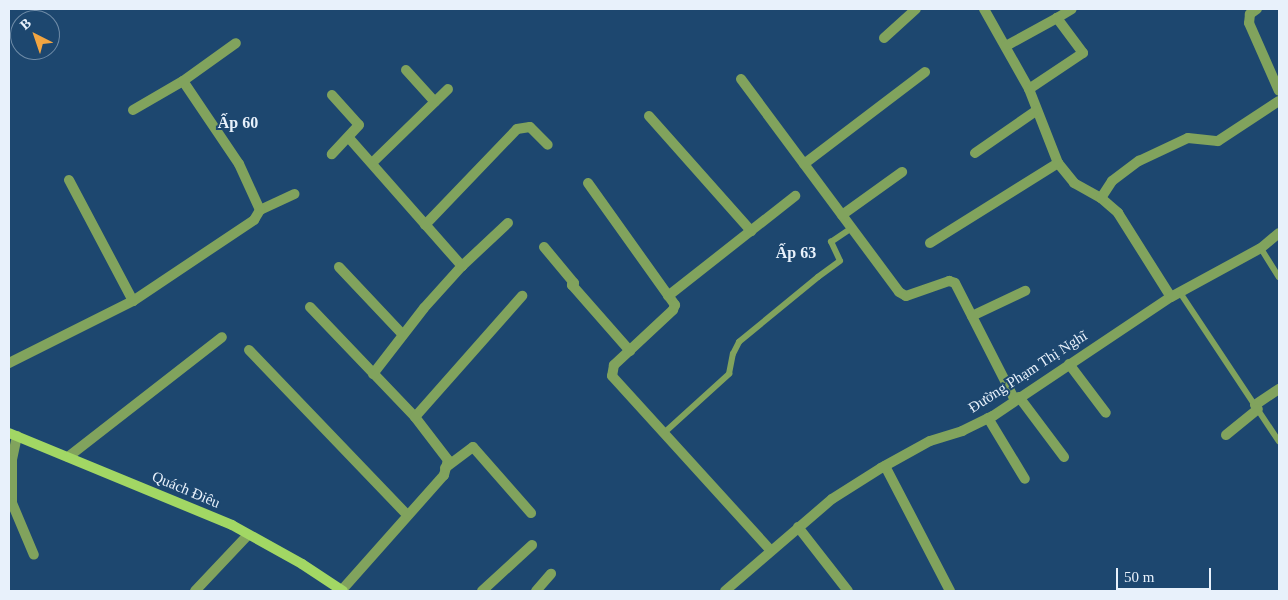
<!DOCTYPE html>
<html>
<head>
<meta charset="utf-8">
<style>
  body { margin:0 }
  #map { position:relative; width:1288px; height:600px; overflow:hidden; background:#1d476f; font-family:"Times New Roman",serif }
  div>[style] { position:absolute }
  .service>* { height:5.5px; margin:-2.75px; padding:0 2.75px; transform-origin:2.75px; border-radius:2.75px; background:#81a35d }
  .minor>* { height:10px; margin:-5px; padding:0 5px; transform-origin:5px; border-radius:5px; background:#81a35d }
  .tertiary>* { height:10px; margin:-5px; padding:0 5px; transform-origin:5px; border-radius:5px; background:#81a35d }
  .secondary>* { height:10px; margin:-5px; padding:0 5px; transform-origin:5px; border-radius:5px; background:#a2d764 }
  span { translate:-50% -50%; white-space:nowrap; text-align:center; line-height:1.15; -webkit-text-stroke:4px #1d476f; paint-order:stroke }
  .street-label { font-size:15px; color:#e8f1fb }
  .neighbourhood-label { font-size:16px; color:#e8f1fb; font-weight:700 }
  .frame { position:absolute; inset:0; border:10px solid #e8f1fb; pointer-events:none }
  .north { position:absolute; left:10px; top:10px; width:50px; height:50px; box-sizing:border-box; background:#1d476f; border:1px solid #6e8ba7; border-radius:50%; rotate:319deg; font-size:14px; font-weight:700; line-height:20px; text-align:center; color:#e8f1fb }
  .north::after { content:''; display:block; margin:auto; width:18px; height:22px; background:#f2a541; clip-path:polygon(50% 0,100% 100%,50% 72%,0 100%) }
  .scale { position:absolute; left:1116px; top:568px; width:95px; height:22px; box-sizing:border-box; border:2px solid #e8f1fb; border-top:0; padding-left:6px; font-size:15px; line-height:18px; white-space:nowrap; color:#e8f1fb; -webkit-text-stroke:4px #1d476f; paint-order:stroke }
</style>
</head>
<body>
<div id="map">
  <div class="service">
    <div style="left:1261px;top:248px;width:34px;rotate:58deg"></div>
    <div style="left:1180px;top:292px;width:179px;rotate:56.4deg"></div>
    <div style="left:664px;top:433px;width:88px;rotate:-42.2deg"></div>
    <div style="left:729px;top:374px;width:20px;rotate:-79deg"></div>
    <div style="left:733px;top:354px;width:13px;rotate:-63deg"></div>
    <div style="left:739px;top:342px;width:102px;rotate:-39.4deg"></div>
    <div style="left:818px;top:277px;width:27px;rotate:-36deg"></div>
    <div style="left:840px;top:261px;width:21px;rotate:-115deg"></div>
    <div style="left:831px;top:242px;width:25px;rotate:-34deg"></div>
  </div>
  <div class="minor">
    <div style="left:984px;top:9px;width:92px;rotate:60.6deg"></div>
    <div style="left:1029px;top:89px;width:79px;rotate:68.6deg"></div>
    <div style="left:1058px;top:163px;width:26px;rotate:51deg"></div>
    <div style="left:1074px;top:183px;width:31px;rotate:29deg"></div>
    <div style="left:1101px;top:198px;width:23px;rotate:41deg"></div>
    <div style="left:1118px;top:213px;width:99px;rotate:57.8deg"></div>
    <div style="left:1257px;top:9px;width:9px;rotate:144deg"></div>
    <div style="left:1250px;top:14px;width:9px;rotate:96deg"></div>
    <div style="left:1249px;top:23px;width:74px;rotate:66.2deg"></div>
    <div style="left:884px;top:38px;width:43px;rotate:-42.2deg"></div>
    <div style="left:1006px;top:46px;width:58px;rotate:-28.8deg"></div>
    <div style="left:406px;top:70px;width:43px;rotate:47.8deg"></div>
    <div style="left:741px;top:79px;width:265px;rotate:53.4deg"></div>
    <div style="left:899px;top:292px;width:8px;rotate:30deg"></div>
    <div style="left:906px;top:296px;width:46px;rotate:-19.2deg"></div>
    <div style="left:949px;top:281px;width:6px;rotate:18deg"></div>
    <div style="left:955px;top:283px;width:131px;rotate:62.9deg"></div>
    <div style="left:1029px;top:89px;width:65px;rotate:-33.7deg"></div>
    <div style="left:1083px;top:53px;width:44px;rotate:-126.6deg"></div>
    <div style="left:1057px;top:18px;width:17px;rotate:-31deg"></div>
    <div style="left:332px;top:95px;width:40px;rotate:48deg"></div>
    <div style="left:359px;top:125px;width:40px;rotate:133deg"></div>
    <div style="left:133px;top:110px;width:58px;rotate:-30.1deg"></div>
    <div style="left:183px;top:81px;width:65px;rotate:-35.6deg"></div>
    <div style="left:649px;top:116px;width:154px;rotate:48.4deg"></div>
    <div style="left:349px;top:138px;width:171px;rotate:48.6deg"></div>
    <div style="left:975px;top:153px;width:75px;rotate:-34.7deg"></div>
    <div style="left:372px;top:163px;width:106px;rotate:-44.2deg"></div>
    <div style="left:804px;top:164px;width:152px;rotate:-37.2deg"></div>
    <div style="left:69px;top:180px;width:137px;rotate:62.1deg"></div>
    <div style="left:588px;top:183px;width:150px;rotate:54.5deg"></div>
    <div style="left:675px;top:305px;width:5px;rotate:112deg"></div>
    <div style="left:673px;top:310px;width:81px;rotate:137deg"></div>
    <div style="left:614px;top:365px;width:11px;rotate:100deg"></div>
    <div style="left:612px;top:376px;width:236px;rotate:47.7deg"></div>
    <div style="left:1101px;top:198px;width:20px;rotate:-57deg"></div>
    <div style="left:1112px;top:181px;width:34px;rotate:-37deg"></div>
    <div style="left:1139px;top:161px;width:54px;rotate:-25.1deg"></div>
    <div style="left:1188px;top:138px;width:30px;rotate:6deg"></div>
    <div style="left:1218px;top:141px;width:73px;rotate:-33.3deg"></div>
    <div style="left:260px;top:210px;width:38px;rotate:-25deg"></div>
    <div style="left:842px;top:215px;width:74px;rotate:-35.6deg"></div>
    <div style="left:425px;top:225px;width:133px;rotate:-46.2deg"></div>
    <div style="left:517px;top:129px;width:13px;rotate:-9deg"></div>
    <div style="left:530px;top:127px;width:25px;rotate:45deg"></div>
    <div style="left:930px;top:243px;width:151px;rotate:-32deg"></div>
    <div style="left:544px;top:247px;width:47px;rotate:50.2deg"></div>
    <div style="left:574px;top:283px;width:3px;rotate:135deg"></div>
    <div style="left:572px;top:285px;width:88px;rotate:48.7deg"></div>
    <div style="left:339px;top:267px;width:93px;rotate:46.7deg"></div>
    <div style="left:668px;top:296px;width:162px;rotate:-38.2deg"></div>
    <div style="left:310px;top:307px;width:152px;rotate:46.3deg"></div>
    <div style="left:415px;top:417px;width:54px;rotate:52.5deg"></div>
    <div style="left:448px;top:460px;width:16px;rotate:105deg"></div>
    <div style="left:444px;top:475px;width:154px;rotate:131.6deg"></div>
    <div style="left:972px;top:316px;width:59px;rotate:-25.3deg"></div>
    <div style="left:249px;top:350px;width:228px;rotate:46.2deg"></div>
    <div style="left:9px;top:363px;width:139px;rotate:-26.6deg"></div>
    <div style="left:133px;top:301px;width:146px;rotate:-33.8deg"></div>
    <div style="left:254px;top:220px;width:12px;rotate:-59deg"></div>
    <div style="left:260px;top:210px;width:51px;rotate:-114.5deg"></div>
    <div style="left:239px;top:164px;width:100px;rotate:-124deg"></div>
    <div style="left:1069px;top:364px;width:61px;rotate:52.9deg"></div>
    <div style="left:373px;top:374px;width:83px;rotate:-52.3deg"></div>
    <div style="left:424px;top:308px;width:57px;rotate:-47.9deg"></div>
    <div style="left:462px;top:266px;width:63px;rotate:-43.1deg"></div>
    <div style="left:1019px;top:397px;width:75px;rotate:53.1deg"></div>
    <div style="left:1255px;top:405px;width:29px;rotate:-34deg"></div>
    <div style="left:415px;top:417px;width:162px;rotate:-48.5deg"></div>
    <div style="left:988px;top:418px;width:71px;rotate:58.8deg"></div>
    <div style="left:1226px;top:435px;width:41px;rotate:-39.1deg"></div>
    <div style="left:17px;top:436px;width:25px;rotate:102deg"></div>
    <div style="left:12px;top:460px;width:43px;rotate:90deg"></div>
    <div style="left:12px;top:503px;width:56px;rotate:67.1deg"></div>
    <div style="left:68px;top:457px;width:195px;rotate:-37.9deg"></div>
    <div style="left:885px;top:466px;width:141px;rotate:62.5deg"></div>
    <div style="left:445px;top:468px;width:35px;rotate:-37deg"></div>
    <div style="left:473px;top:447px;width:88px;rotate:48.7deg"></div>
    <div style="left:798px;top:527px;width:81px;rotate:52deg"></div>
    <div style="left:195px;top:591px;width:77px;rotate:-46.6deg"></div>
    <div style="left:482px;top:591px;width:68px;rotate:-42.6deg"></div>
    <div style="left:536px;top:591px;width:23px;rotate:-49deg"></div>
  </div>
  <div class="tertiary">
    <div style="left:725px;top:591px;width:141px;rotate:-40.7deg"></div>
    <div style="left:832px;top:499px;width:58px;rotate:-32.3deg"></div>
    <div style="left:881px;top:468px;width:56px;rotate:-28.9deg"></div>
    <div style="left:930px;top:441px;width:34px;rotate:-17deg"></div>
    <div style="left:962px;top:431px;width:34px;rotate:-26deg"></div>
    <div style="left:993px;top:416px;width:214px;rotate:-33.8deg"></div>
    <div style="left:1171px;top:297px;width:102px;rotate:-28.6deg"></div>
    <div style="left:1261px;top:248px;width:23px;rotate:-40deg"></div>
  </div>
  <div class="secondary">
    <div style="left:9px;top:433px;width:241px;rotate:22.4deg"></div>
    <div style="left:232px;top:525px;width:80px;rotate:29.1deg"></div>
    <div style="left:302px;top:564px;width:49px;rotate:33.4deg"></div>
  </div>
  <div class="street-label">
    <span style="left:1028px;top:372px;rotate:-33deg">Đường Phạm Thị Nghĩ</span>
    <span style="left:186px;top:490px;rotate:23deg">Quách Điêu</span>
  </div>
  <div class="neighbourhood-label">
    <span style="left:238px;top:123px">Ấp 60</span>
    <span style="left:796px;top:253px">Ấp 63</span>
  </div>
  <div class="frame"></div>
  <div class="north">B</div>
  <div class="scale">50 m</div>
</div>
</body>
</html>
